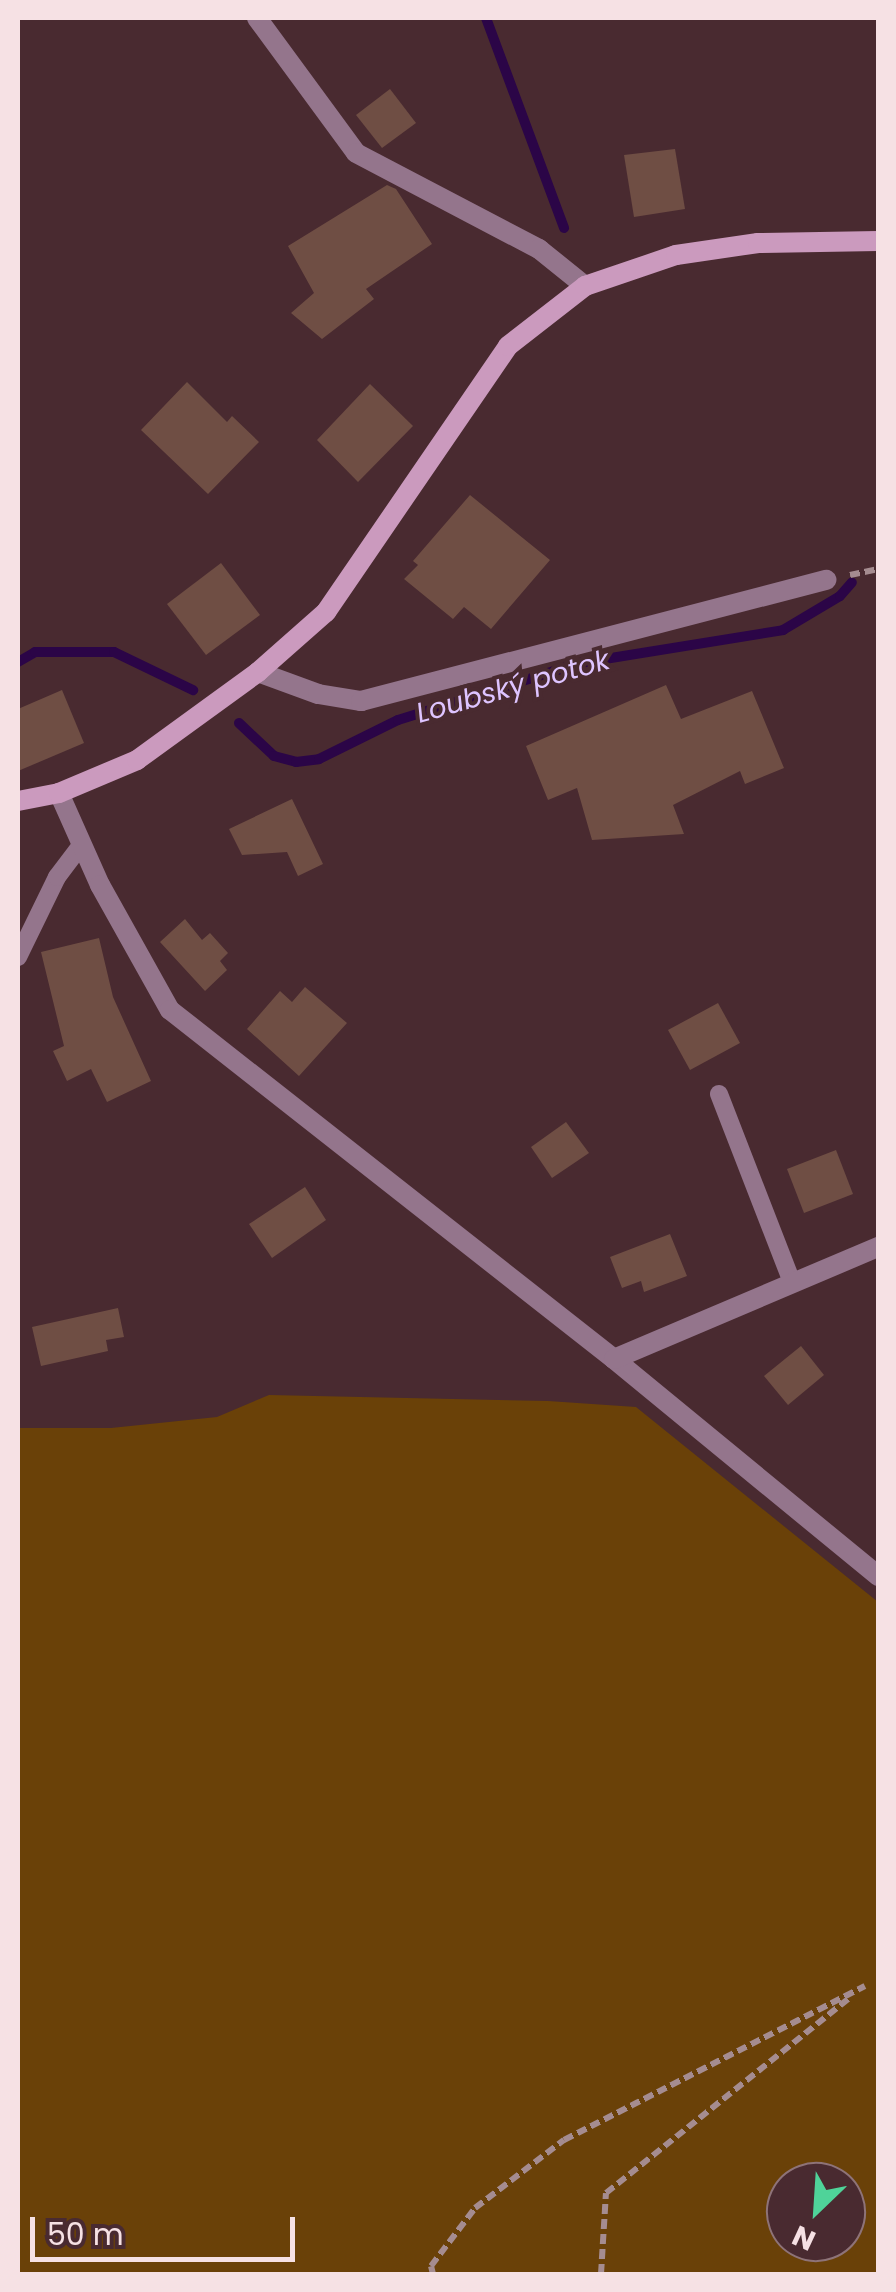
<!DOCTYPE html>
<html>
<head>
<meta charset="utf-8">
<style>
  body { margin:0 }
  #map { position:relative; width:896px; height:2292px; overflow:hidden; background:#492a30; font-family:Poppins,sans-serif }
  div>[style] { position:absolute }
  .green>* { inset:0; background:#6a4108 }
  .stream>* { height:10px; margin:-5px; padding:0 5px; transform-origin:5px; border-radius:5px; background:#2b0547 }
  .building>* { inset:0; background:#6f4e44 }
  .path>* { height:6px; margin-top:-3px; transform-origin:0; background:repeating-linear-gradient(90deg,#a58c90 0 10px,transparent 0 15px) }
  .lane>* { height:18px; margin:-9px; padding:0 9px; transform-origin:9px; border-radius:9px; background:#94758c }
  .street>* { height:20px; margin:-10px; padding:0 10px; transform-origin:10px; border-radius:10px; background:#94758c }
  .secondary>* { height:20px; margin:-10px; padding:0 10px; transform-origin:10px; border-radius:10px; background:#cb9abe }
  span { translate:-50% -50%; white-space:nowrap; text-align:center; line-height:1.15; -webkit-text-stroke:8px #492a30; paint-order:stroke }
  .water-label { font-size:28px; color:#dec4ff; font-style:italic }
  .frame { position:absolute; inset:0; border:20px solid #f6e1e4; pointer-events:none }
  .north { position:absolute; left:766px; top:2162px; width:100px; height:100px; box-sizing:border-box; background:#492a30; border:2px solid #8e7378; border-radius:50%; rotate:205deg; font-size:28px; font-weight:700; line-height:40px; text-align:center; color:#f6e1e4 }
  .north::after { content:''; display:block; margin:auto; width:35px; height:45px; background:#4fd399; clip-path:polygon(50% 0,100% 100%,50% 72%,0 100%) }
  .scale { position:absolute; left:30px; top:2217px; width:265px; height:45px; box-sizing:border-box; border:5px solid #f6e1e4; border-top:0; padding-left:12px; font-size:30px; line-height:35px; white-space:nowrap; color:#f6e1e4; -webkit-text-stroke:8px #492a30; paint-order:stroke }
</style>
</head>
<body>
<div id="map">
  <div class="green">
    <div style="clip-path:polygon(evenodd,269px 1395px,548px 1401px,636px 1407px,878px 1602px,878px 2274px,18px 2274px,18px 1428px,111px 1428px,217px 1417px,269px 1395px,786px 2182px,846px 2182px,846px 2242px,786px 2242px,786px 2182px)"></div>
  </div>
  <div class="stream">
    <div style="left:486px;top:18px;width:224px;rotate:69.6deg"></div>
    <div style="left:18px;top:662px;width:20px;rotate:-30deg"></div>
    <div style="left:35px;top:652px;width:79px"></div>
    <div style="left:114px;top:652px;width:88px;rotate:25.7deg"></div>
    <div style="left:239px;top:723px;width:48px;rotate:43.3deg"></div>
    <div style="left:274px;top:756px;width:23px;rotate:15deg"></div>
    <div style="left:296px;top:762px;width:23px;rotate:-7deg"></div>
    <div style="left:319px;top:759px;width:88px;rotate:-26.3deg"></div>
    <div style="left:398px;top:720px;width:191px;rotate:-17.4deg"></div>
    <div style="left:580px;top:663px;width:206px;rotate:-9.2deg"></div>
    <div style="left:783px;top:630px;width:66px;rotate:-30.8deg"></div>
    <div style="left:840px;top:596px;width:18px;rotate:-49deg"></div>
  </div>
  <div class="building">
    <div style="clip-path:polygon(390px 89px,416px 123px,382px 148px,356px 115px)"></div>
    <div style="clip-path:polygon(675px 149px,685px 209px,634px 217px,624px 155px)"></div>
    <div style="clip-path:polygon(387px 185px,396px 189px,432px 244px,366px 289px,374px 299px,322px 339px,291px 313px,314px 293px,288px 246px)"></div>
    <div style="clip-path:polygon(187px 382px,227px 422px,232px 416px,259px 442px,208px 494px,141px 430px)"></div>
    <div style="clip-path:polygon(370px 384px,413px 426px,358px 482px,317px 440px)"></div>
    <div style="clip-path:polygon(470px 495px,550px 560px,491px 629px,464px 607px,453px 619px,404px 579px,418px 565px,413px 561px)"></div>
    <div style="clip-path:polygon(221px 563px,260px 615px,206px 655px,167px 604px)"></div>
    <div style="clip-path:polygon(666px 685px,681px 719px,752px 691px,784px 768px,745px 784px,740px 771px,673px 805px,684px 834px,592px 840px,577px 788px,548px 800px,526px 746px)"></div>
    <div style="clip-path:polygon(62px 690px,84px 743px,18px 771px,18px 709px)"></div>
    <div style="clip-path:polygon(292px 799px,323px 864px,298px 876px,287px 852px,242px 855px,229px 829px)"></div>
    <div style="clip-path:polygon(185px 919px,202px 940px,210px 933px,228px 953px,220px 961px,227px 970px,205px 991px,160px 942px)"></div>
    <div style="clip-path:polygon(99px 938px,113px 997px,151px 1081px,107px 1102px,91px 1069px,67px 1081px,53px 1051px,64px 1046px,41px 952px)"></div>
    <div style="clip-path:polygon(305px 987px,347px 1023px,299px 1076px,247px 1029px,280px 991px,292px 1002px)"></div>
    <div style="clip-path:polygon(718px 1003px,740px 1043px,690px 1070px,668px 1030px)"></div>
    <div style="clip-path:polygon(566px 1122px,589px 1153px,552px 1178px,531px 1147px)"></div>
    <div style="clip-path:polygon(836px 1150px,853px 1194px,804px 1213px,787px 1169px)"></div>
    <div style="clip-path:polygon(305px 1187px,326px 1220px,272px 1258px,249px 1224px)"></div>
    <div style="clip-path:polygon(670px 1234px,687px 1276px,644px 1292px,641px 1281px,622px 1288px,610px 1257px)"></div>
    <div style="clip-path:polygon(118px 1308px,124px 1337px,106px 1340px,108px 1351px,41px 1366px,32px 1327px)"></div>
    <div style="clip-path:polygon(801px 1346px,824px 1375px,788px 1405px,764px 1376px)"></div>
  </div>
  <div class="path">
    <div style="left:850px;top:575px;width:29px;rotate:-12deg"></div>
    <div style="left:433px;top:2274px;width:8px;rotate:-104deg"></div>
    <div style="left:431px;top:2266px;width:73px;rotate:-52.8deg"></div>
    <div style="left:475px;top:2208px;width:112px;rotate:-37.4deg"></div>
    <div style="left:564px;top:2140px;width:338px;rotate:-27.1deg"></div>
    <div style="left:601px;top:2274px;width:81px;rotate:-86.5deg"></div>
    <div style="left:606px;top:2193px;width:314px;rotate:-38.7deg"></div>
  </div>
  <div class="lane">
    <div style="left:18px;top:957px;width:89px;rotate:-64deg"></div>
    <div style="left:57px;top:877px;width:40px;rotate:-53deg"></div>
    <div style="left:719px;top:1094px;width:202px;rotate:68.8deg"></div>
  </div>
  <div class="street">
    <div style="left:257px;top:18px;width:167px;rotate:53.7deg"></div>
    <div style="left:356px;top:153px;width:207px;rotate:27.7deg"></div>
    <div style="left:539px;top:249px;width:59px;rotate:38.8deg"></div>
    <div style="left:258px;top:672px;width:64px;rotate:20.1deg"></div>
    <div style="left:318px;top:694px;width:44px;rotate:9.2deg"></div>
    <div style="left:361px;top:701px;width:481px;rotate:-14.6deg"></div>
    <div style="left:59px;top:793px;width:101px;rotate:66deg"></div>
    <div style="left:100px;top:885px;width:143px;rotate:60.8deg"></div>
    <div style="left:170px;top:1010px;width:565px;rotate:38.17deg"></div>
    <div style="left:614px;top:1359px;width:342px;rotate:39.4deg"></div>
    <div style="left:614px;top:1359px;width:287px;rotate:-23deg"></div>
  </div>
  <div class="secondary">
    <div style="left:18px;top:801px;width:42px;rotate:-11deg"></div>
    <div style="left:59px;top:793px;width:85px;rotate:-22.9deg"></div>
    <div style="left:137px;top:760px;width:150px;rotate:-36deg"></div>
    <div style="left:258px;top:672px;width:91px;rotate:-41.4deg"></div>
    <div style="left:326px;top:612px;width:322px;rotate:-55.6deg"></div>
    <div style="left:508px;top:346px;width:98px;rotate:-37.9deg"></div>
    <div style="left:585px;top:286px;width:96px;rotate:-18.8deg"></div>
    <div style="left:676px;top:255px;width:83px;rotate:-8.3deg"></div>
    <div style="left:758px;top:243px;width:120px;rotate:-1deg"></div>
  </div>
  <div class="water-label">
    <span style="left:513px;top:687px;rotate:-16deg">Loubský potok</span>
  </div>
  <div class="frame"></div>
  <div class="north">N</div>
  <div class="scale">50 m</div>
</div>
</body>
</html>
